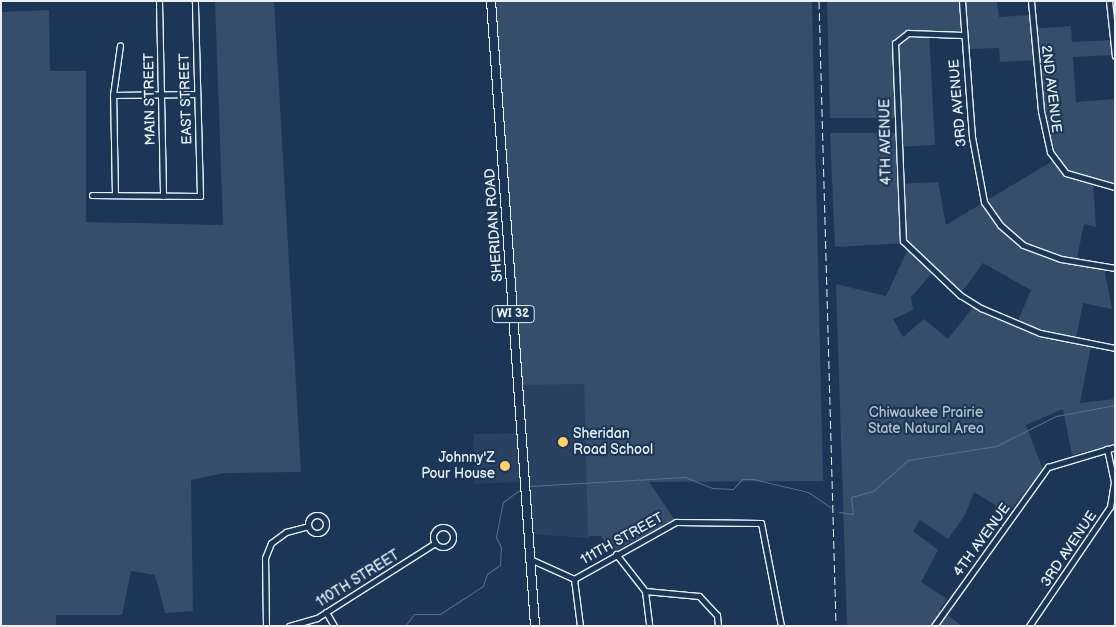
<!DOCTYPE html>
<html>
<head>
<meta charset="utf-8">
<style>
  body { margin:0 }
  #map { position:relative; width:1116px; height:627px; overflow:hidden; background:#1d3557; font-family:"Balsamiq Sans",sans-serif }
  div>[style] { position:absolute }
  .built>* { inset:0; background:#2a4162 }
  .green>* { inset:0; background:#374d6c }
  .stream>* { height:1px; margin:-0.5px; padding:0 0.5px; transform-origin:0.5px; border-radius:0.5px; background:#5d7089 }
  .roads { filter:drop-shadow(1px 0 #e8f1f8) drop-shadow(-1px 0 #e8f1f8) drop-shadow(0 1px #e8f1f8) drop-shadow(0 -1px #e8f1f8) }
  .street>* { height:5px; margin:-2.5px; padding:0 2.5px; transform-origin:2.5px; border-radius:2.5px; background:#1d3557 }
  .street>.ring { margin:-2.5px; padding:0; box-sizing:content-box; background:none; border:5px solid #1d3557; border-radius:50% }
  .primary>* { height:8px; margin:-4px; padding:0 4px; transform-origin:4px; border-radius:4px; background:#1d3557 }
  .rail>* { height:1px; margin-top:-0.5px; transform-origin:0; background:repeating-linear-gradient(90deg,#e8f1f8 0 8px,transparent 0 12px) }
  .dots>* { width:14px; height:14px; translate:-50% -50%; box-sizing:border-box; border:2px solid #1d3557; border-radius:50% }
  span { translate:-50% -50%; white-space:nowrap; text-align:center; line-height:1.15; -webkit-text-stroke:4.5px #1d3557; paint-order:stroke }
  .shield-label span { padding:1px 4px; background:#1d3557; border:1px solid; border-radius:4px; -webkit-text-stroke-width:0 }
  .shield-label { font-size:12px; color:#e8f1f8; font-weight:700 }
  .street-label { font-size:14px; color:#e8f1f8 }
  .park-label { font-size:14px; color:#b3c0ce }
  .poi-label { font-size:14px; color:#e8f1f8 }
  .left { translate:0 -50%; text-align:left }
  .right { translate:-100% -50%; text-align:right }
  .frame { position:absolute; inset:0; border:2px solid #e8f1f8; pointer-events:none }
</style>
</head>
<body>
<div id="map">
  <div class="built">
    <div style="clip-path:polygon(517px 374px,584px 384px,590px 538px,528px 534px,524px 482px,474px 484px,474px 434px,521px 433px)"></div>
  </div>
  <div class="green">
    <div style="clip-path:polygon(215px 1px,274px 1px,301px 472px,224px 473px,191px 480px,193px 611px,165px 613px,155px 575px,131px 571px,122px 615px,56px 615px,56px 626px,1px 626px,1px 12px,49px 10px,50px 71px,86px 71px,86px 222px,223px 225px)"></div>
    <div style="clip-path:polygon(494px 1px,812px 1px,823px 481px,649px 482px,675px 520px,612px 552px,601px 536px,588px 536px,584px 384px,520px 385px)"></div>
    <div style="clip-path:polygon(evenodd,827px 1px,997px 2px,999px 17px,1029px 15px,1031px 29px,1071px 26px,1072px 42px,1112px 40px,1112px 55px,1073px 57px,1076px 102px,1115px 99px,1115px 186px,1093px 182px,1096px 227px,1084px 224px,1076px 263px,1104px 268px,1112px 309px,1083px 303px,1075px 343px,1091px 346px,1080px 403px,1115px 399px,1115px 444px,1072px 455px,1063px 409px,1026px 425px,1043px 470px,1008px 513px,974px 492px,965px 515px,948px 539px,920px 520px,913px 531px,938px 550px,921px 582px,947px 599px,940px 609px,962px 626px,847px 626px,836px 284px,886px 296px,909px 247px,906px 243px,835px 247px,830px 133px,899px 133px,899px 118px,830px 118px,827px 1px,929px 32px,965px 32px,966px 49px,999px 48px,1000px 62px,1037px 60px,1046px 131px,1056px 159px,946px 225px,938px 182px,897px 184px,896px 147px,935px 145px,929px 32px,827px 1px,983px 263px,1031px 290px,1016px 325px,974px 306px,948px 339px,924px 319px,903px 337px,893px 319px,913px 310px,911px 297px,935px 270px,961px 293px,983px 263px)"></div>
  </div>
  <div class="stream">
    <div style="left:529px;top:486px;width:156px;rotate:-3.3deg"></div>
    <div style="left:685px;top:477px;width:29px;rotate:22deg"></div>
    <div style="left:712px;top:488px;width:21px;rotate:3deg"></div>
    <div style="left:733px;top:489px;width:13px;rotate:-48deg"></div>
    <div style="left:742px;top:479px;width:11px"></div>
    <div style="left:753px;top:479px;width:57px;rotate:13.3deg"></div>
    <div style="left:808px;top:492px;width:27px;rotate:34deg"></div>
    <div style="left:839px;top:512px;width:14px;rotate:8deg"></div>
    <div style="left:853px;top:514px;width:17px;rotate:-97deg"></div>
    <div style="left:851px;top:497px;width:23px;rotate:-15deg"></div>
    <div style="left:873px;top:491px;width:47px;rotate:-41.5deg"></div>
    <div style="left:908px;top:460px;width:89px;rotate:-9deg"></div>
    <div style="left:996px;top:446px;width:67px;rotate:-26.6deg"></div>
    <div style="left:1056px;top:416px;width:60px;rotate:-10.6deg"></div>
    <div style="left:405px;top:626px;width:15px;rotate:-53deg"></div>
    <div style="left:414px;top:614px;width:26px"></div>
    <div style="left:440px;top:614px;width:51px;rotate:-33.1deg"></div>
    <div style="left:483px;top:586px;width:13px;rotate:-72deg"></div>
    <div style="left:487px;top:574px;width:16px;rotate:-35deg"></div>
    <div style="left:500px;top:565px;width:18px;rotate:-87deg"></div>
    <div style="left:501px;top:547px;width:11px;rotate:-117deg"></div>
    <div style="left:496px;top:537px;width:36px;rotate:-79deg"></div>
    <div style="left:503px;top:502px;width:22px;rotate:-36deg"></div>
  </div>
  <div class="roads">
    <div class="street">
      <div style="left:159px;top:1px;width:195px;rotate:88.8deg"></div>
      <div style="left:962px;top:1px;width:136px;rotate:85.8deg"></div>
      <div style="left:972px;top:137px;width:66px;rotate:79.5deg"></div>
      <div style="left:984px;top:202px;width:28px;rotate:55deg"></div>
      <div style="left:1000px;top:225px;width:30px;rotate:41deg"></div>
      <div style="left:1023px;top:245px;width:40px;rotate:20.2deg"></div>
      <div style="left:1061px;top:259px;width:55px;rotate:9.5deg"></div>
      <div style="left:1031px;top:1px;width:110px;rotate:84.8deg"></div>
      <div style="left:1041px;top:111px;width:42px;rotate:77.6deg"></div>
      <div style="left:1050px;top:152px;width:26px;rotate:53deg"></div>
      <div style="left:1066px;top:173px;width:51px;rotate:15.9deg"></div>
      <div style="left:1109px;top:1px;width:55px;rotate:83.8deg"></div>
      <div style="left:963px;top:35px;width:55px;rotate:-177.9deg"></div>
      <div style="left:908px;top:33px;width:16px;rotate:142deg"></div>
      <div style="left:895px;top:43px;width:198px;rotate:87.7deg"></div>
      <div style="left:903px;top:241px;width:79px;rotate:43.5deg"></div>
      <div style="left:960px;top:295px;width:25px;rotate:32deg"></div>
      <div style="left:981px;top:308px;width:64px;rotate:23deg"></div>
      <div style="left:1040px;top:333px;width:76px;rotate:11.3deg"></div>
      <div style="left:113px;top:95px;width:84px;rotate:-0.7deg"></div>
      <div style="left:92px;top:195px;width:108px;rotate:0.5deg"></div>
      <div style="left:200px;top:196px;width:195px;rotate:-91.5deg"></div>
      <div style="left:115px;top:195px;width:100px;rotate:-91.1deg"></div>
      <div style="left:113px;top:95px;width:50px;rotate:-82deg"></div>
      <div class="ring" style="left:308px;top:515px;width:13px;height:13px"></div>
      <div class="ring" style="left:433px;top:527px;width:15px;height:15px"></div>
      <div style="left:616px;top:554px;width:47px;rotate:51.9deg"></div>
      <div style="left:645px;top:591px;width:35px;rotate:83deg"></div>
      <div style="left:530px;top:559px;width:48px;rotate:24.4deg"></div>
      <div style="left:574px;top:579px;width:117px;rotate:-29.2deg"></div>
      <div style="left:676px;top:522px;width:85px;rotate:0.7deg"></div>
      <div style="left:761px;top:523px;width:105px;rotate:79deg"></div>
      <div style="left:574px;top:579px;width:47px;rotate:82.7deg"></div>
      <div style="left:645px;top:591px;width:54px;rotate:5.3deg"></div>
      <div style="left:699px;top:596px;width:26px;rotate:47deg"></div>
      <div style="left:717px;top:615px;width:11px;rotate:85deg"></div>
      <div style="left:326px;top:612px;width:16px;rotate:60deg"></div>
      <div style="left:266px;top:626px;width:68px;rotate:-90.8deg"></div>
      <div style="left:265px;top:558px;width:16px;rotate:-68deg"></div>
      <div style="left:271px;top:543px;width:19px;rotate:-36deg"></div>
      <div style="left:286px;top:532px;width:23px;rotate:-15deg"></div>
      <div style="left:289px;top:626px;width:29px;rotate:-16deg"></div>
      <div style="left:317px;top:618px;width:140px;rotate:-32.4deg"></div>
      <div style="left:934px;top:626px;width:196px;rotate:-54.4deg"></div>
      <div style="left:1048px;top:467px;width:70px;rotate:-16.6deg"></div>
      <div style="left:1029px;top:626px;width:144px;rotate:-55.8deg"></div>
      <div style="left:1110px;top:507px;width:25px;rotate:-81deg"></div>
      <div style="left:1114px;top:482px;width:34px;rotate:-102deg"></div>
    </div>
    <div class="primary">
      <div style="left:491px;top:1px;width:627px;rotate:85.97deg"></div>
    </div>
  </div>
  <div class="rail">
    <div style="left:819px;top:1px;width:625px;rotate:88.44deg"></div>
  </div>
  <div class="dots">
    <div style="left:563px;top:442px;background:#ffd166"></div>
    <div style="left:505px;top:466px;background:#ffd166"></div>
  </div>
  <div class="shield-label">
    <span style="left:513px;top:314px">WI 32</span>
  </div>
  <div class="street-label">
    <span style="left:1051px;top:89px;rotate:83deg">2ND AVENUE</span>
    <span style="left:150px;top:99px;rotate:-91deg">MAIN STREET</span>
    <span style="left:186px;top:99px;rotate:-92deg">EAST STREET</span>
    <span style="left:958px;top:103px;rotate:-95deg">3RD AVENUE</span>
    <span style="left:886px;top:142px;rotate:-91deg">4TH AVENUE</span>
    <span style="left:494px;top:225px;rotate:-94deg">SHERIDAN ROAD</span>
    <span style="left:622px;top:539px;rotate:-29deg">111TH STREET</span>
    <span style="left:982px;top:540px;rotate:-54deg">4TH AVENUE</span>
    <span style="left:1069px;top:549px;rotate:-56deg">3RD AVENUE</span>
    <span style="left:358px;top:579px;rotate:-32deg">110TH STREET</span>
  </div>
  <div class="park-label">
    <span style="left:926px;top:421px">Chiwaukee Prairie<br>State Natural Area</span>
  </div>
  <div class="poi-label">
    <span class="left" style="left:573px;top:442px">Sheridan<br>Road School</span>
    <span class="right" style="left:495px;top:466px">Johnny'Z<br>Pour House</span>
  </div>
  <div class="frame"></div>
</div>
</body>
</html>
